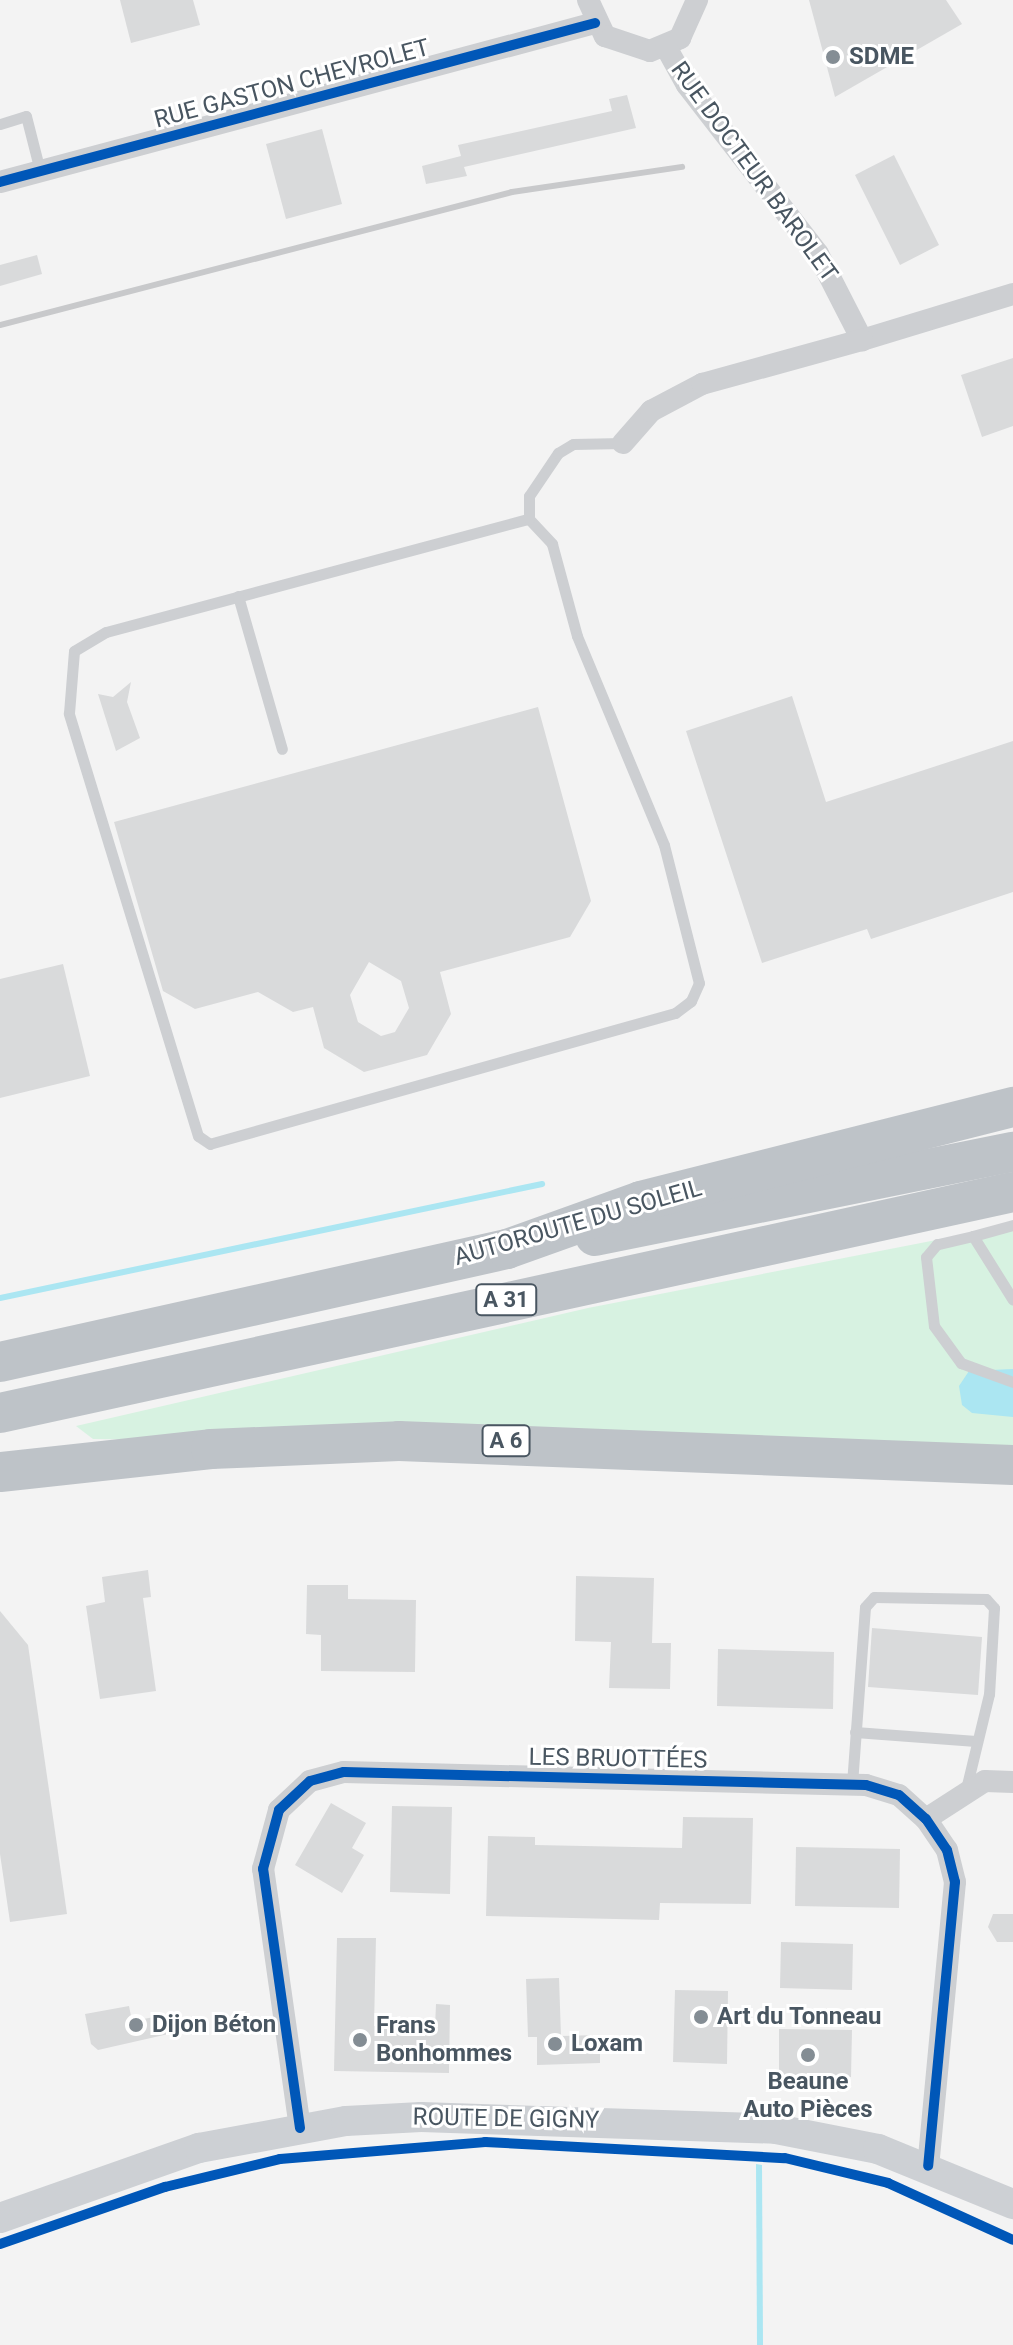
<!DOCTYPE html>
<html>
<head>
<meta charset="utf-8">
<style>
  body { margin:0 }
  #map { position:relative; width:1013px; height:2345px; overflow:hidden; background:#f3f3f3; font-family:Roboto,sans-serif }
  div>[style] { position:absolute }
  .green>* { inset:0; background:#d7f2e1 }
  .water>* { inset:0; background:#abe6f2 }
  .stream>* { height:6px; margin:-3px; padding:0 3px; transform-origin:3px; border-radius:3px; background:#abe6f2 }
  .building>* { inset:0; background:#d9dadb }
  .lane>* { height:11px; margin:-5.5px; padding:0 5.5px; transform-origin:5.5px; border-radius:5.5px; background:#cdcfd2 }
  .street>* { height:22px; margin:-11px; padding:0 11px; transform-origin:11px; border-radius:11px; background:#cdcfd2 }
  .secondary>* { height:30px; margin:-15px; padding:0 15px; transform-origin:15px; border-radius:15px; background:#cdd0d4 }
  .highway>* { height:40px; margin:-20px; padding:0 20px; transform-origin:20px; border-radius:20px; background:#bec3c8 }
  .rail>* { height:6px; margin:-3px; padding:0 3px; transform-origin:3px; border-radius:3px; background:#c8c9cb }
  .cycleway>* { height:10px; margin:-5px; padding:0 5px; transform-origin:5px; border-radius:5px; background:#0057b8 }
  .dots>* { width:22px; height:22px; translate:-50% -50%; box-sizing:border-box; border:4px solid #fff; border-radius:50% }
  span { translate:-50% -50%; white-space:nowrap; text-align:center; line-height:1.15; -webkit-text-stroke:6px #fff; paint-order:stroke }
  .shield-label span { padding:2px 6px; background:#fff; border:2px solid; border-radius:6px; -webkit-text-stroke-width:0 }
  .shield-label { font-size:22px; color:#495661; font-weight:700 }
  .poi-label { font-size:24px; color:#495661; font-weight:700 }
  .left { translate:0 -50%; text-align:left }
  .street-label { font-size:24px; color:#495661 }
</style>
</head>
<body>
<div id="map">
  <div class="green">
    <div style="clip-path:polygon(1013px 1225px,1013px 1450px,93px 1439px,76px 1426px,588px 1308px)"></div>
  </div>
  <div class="water">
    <div style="clip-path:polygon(1013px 1369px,1013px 1417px,972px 1413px,962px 1405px,959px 1386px,969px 1371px)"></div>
    <div style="clip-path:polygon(756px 2164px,762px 2165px,763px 2345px,757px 2345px)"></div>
  </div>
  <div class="stream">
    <div style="left:0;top:1298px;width:554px;rotate:-11.88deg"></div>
  </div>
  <div class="building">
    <div style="clip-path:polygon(120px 0,193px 0,200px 25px,131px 43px)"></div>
    <div style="clip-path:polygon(809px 0,946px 0,962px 24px,835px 97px)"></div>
    <div style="clip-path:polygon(627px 95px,636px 128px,464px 167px,467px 176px,426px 184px,422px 166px,461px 156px,458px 145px,612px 111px,609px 99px)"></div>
    <div style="clip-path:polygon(322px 129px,342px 204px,286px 219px,266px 144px)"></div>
    <div style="clip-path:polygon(894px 155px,939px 245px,900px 265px,855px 175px)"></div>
    <div style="clip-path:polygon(37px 255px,42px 274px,0 286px,0 265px)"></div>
    <div style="clip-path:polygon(1013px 358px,1013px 426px,982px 437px,961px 375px)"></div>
    <div style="clip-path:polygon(131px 682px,127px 702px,140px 738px,116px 751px,98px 694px,113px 697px)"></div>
    <div style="clip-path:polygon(792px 696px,826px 802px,1013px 741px,1013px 892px,871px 939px,867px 929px,762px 963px,686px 731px)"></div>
    <div style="clip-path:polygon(evenodd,538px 707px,591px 901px,570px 937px,440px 972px,451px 1014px,427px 1055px,364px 1072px,324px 1048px,313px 1007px,293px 1012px,258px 992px,195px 1009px,163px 991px,114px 822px,538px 707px,369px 962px,401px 981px,409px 1008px,395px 1032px,381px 1036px,358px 1022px,350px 995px,369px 962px)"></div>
    <div style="clip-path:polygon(63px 964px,90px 1076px,0 1098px,0 979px)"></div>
    <div style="clip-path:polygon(148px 1570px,151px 1597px,143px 1598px,156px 1691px,100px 1699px,86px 1606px,105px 1602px,102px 1577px)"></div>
    <div style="clip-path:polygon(576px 1576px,654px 1578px,652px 1643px,671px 1643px,670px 1689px,609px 1688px,611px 1642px,575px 1641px)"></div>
    <div style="clip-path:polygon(307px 1585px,348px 1585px,348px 1599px,416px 1600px,415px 1672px,321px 1671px,321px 1635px,306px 1634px)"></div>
    <div style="clip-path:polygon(0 1611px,28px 1645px,67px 1914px,10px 1922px,0 1854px)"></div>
    <div style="clip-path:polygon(872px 1628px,982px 1637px,978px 1695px,868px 1687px)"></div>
    <div style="clip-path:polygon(718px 1649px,834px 1652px,833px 1709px,717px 1706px)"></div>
    <div style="clip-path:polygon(331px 1803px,366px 1823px,352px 1848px,364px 1855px,342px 1893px,295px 1865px)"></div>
    <div style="clip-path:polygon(392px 1806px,452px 1807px,450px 1894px,390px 1892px)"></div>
    <div style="clip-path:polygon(683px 1817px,753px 1818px,751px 1904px,660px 1903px,659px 1920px,486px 1916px,488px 1836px,535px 1837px,535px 1845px,682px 1848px)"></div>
    <div style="clip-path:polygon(796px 1847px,900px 1849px,899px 1908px,795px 1906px)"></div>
    <div style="clip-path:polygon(993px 1914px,1013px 1914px,1013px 1942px,997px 1942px,988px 1927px)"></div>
    <div style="clip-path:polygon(337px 1938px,376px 1938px,374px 2026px,435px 2027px,436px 2004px,450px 2005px,449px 2073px,334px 2071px)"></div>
    <div style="clip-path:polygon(781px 1942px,853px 1944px,852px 1990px,780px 1988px)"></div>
    <div style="clip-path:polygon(559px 1978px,561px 2036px,600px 2035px,600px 2063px,537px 2065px,537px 2037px,528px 2037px,526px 1979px)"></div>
    <div style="clip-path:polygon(675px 1990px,728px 1991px,727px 2064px,673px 2062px)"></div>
    <div style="clip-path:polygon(129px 2006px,132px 2021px,177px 2013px,186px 2030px,98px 2050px,91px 2044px,85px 2014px)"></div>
    <div style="clip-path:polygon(779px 2029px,852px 2030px,851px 2077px,779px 2075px)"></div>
  </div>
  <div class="lane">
    <div style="left:0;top:124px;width:27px;rotate:-17deg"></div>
    <div style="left:26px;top:116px;width:57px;rotate:75.7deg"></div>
    <div style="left:529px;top:519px;width:34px;rotate:47deg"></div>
    <div style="left:552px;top:544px;width:95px;rotate:74.8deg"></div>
    <div style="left:577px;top:636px;width:226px;rotate:67.4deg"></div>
    <div style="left:664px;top:845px;width:142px;rotate:75.8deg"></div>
    <div style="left:699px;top:983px;width:20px;rotate:114deg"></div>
    <div style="left:691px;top:1001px;width:20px;rotate:143deg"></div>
    <div style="left:675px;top:1013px;width:483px;rotate:164.3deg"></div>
    <div style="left:210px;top:1144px;width:14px;rotate:-146deg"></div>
    <div style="left:198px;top:1136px;width:442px;rotate:-107deg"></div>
    <div style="left:69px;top:713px;width:62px;rotate:-85.4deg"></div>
    <div style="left:74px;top:651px;width:37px;rotate:-31deg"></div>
    <div style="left:106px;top:632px;width:438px;rotate:-15deg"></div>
    <div style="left:529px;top:519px;width:23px;rotate:-90deg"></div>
    <div style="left:529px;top:496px;width:52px;rotate:-56deg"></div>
    <div style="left:558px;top:453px;width:17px;rotate:-31deg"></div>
    <div style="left:573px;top:444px;width:50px;rotate:-1.1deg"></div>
    <div style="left:238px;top:596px;width:159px;rotate:74deg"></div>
    <div style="left:1013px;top:1225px;width:41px;rotate:164.6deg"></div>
    <div style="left:973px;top:1236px;width:75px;rotate:58deg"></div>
    <div style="left:973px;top:1236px;width:37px;rotate:167deg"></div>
    <div style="left:937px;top:1244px;width:17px;rotate:130deg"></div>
    <div style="left:926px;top:1257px;width:69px;rotate:83.4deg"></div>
    <div style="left:934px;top:1326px;width:46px;rotate:53.9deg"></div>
    <div style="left:961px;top:1363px;width:55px;rotate:20.1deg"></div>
    <div style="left:855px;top:1732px;width:121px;rotate:4.3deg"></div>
    <div style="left:852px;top:1784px;width:177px;rotate:-85.8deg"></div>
    <div style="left:865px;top:1607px;width:13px;rotate:-48deg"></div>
    <div style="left:874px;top:1597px;width:112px;rotate:1deg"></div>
    <div style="left:986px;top:1599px;width:12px;rotate:48deg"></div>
    <div style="left:994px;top:1608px;width:86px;rotate:93.3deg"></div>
    <div style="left:989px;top:1694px;width:102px;rotate:103.6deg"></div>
  </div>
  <div class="street">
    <div style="left:588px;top:0;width:40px;rotate:65deg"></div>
    <div style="left:605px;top:36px;width:47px;rotate:18.4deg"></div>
    <div style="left:650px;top:51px;width:33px;rotate:-23deg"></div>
    <div style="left:680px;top:38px;width:42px;rotate:-65.9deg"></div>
    <div style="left:666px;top:47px;width:43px;rotate:61.1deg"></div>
    <div style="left:687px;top:85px;width:214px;rotate:52.2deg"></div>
    <div style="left:818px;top:254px;width:97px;rotate:62.9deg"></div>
    <div style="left:862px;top:340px;width:158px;rotate:-16.9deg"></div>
    <div style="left:0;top:182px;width:616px;rotate:-14.96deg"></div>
    <div style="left:623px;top:443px;width:43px;rotate:-48.8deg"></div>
    <div style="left:651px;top:411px;width:58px;rotate:-27.9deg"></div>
    <div style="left:702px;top:384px;width:166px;rotate:-15.4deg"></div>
    <div style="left:926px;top:1819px;width:70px;rotate:-32.8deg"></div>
    <div style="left:985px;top:1781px;width:28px;rotate:2deg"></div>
    <div style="left:300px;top:2128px;width:262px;rotate:-98.1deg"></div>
    <div style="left:263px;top:1869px;width:61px;rotate:-74.8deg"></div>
    <div style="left:279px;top:1810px;width:42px;rotate:-43.1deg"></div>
    <div style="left:310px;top:1781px;width:35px;rotate:-15deg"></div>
    <div style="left:344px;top:1772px;width:522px;rotate:1.43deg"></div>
    <div style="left:866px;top:1785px;width:34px;rotate:17deg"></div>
    <div style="left:899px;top:1795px;width:36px;rotate:42deg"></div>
    <div style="left:926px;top:1819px;width:37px;rotate:56deg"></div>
    <div style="left:947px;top:1850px;width:33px;rotate:76deg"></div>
    <div style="left:955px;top:1882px;width:285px;rotate:95.4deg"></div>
  </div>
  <div class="secondary">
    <div style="left:0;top:2218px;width:211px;rotate:-19.4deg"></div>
    <div style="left:199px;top:2148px;width:149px;rotate:-10.4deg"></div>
    <div style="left:346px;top:2121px;width:75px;rotate:-3.1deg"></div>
    <div style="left:421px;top:2117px;width:355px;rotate:1.9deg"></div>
    <div style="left:776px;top:2129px;width:104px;rotate:11.1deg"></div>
    <div style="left:878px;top:2149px;width:146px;rotate:22.2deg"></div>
  </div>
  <div class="highway">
    <div style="left:595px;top:1236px;width:426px;rotate:-11.4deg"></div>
    <div style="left:0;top:1362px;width:519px;rotate:-12.56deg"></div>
    <div style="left:507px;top:1249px;width:142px;rotate:-19.7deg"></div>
    <div style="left:641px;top:1201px;width:384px;rotate:-14.2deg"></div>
    <div style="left:0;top:1413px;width:1037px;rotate:-12.31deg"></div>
    <div style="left:0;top:1472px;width:212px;rotate:-6.2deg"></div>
    <div style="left:211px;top:1449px;width:188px;rotate:-2.4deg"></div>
    <div style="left:399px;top:1441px;width:614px;rotate:2.24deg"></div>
  </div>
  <div class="rail">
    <div style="left:0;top:325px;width:529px;rotate:-14.56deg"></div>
    <div style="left:512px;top:192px;width:172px;rotate:-8.4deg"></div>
  </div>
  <div class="cycleway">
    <div style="left:0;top:182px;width:616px;rotate:-14.96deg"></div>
    <div style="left:300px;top:2128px;width:262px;rotate:-98.1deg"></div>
    <div style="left:263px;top:1869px;width:61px;rotate:-74.8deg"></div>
    <div style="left:279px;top:1810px;width:42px;rotate:-43.1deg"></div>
    <div style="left:310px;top:1781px;width:35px;rotate:-15deg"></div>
    <div style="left:344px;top:1772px;width:522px;rotate:1.43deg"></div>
    <div style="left:866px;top:1785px;width:34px;rotate:17deg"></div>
    <div style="left:899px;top:1795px;width:36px;rotate:42deg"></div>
    <div style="left:926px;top:1819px;width:37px;rotate:56deg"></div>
    <div style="left:947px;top:1850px;width:33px;rotate:76deg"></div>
    <div style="left:955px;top:1882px;width:285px;rotate:95.4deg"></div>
    <div style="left:0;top:2244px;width:175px;rotate:-19.1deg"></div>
    <div style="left:165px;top:2187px;width:118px;rotate:-13.7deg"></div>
    <div style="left:280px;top:2159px;width:206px;rotate:-4.7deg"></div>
    <div style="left:485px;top:2142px;width:300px;rotate:3.1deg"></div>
    <div style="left:785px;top:2158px;width:106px;rotate:13.6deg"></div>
    <div style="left:888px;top:2183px;width:137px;rotate:24.5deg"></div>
  </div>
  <div class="dots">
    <div style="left:833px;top:57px;background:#848d94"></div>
    <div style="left:701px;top:2017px;background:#848d94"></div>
    <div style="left:136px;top:2025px;background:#848d94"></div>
    <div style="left:360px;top:2040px;background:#848d94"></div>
    <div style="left:555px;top:2044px;background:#848d94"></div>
    <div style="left:808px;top:2055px;background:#848d94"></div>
  </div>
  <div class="shield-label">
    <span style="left:506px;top:1300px">A 31</span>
    <span style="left:506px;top:1441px">A 6</span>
  </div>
  <div class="poi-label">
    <span class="left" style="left:849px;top:57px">SDME</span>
    <span class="left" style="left:717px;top:2017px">Art du Tonneau</span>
    <span class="left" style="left:152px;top:2025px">Dijon Béton</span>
    <span class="left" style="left:376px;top:2040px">Frans<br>Bonhommes</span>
    <span class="left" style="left:571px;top:2044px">Loxam</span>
    <span style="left:808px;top:2096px">Beaune<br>Auto Pièces</span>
  </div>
  <div class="street-label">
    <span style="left:292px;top:84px;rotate:-15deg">RUE GASTON CHEVROLET</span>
    <span style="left:754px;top:172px;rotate:54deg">RUE DOCTEUR BAROLET</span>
    <span style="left:578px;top:1223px;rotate:-16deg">AUTOROUTE DU SOLEIL</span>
    <span style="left:618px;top:1759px;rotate:1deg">LES BRUOTTÉES</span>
    <span style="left:506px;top:2119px;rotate:1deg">ROUTE DE GIGNY</span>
  </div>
</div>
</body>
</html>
